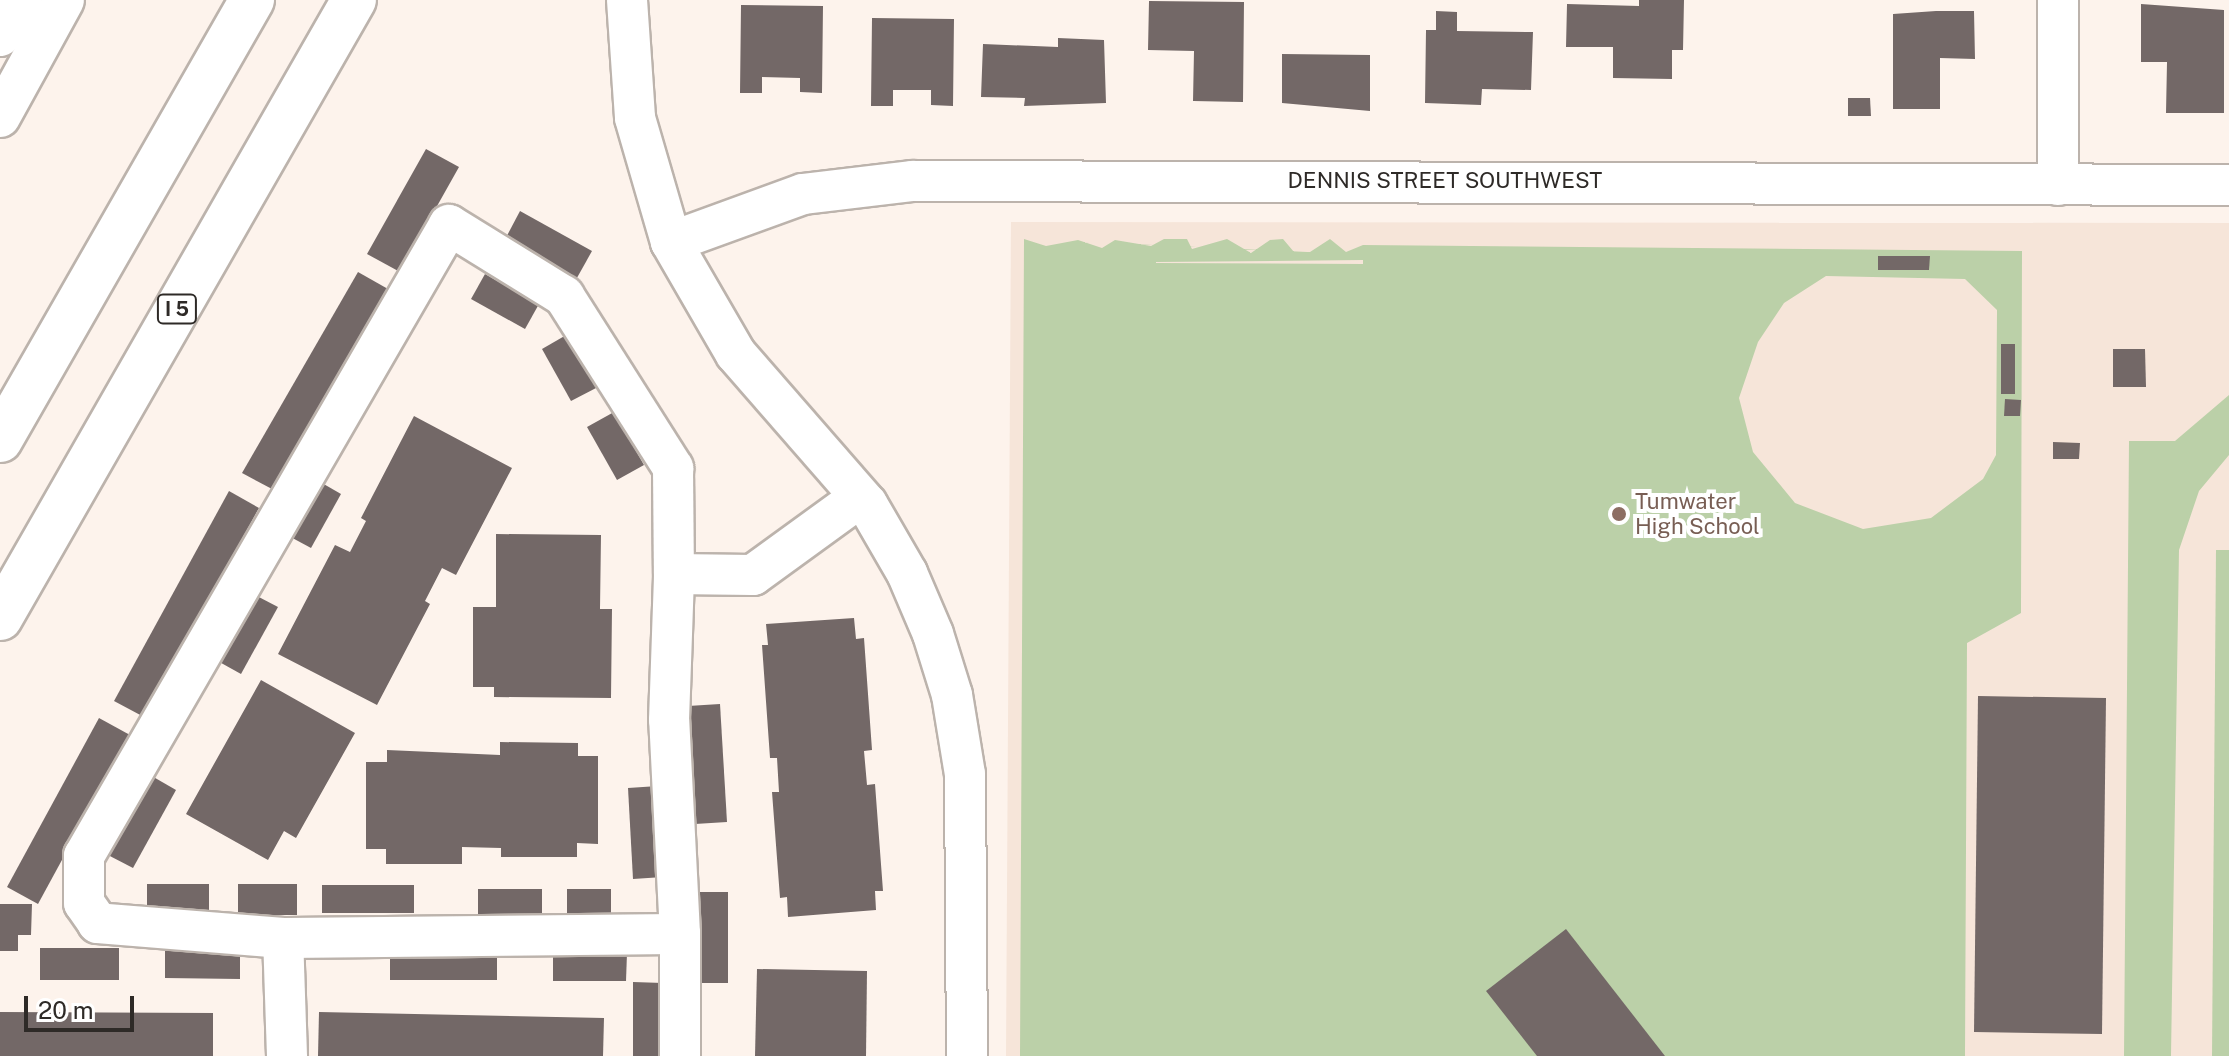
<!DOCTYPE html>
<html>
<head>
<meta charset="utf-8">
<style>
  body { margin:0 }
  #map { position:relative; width:2229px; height:1056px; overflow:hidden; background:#fdf3ec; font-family:"Public Sans",sans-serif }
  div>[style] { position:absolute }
  .built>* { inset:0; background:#f6e5d9 }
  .green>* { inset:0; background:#bbd0a8 }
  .building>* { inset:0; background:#736867 }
  .roads { filter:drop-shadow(2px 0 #bcb3ac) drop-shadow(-2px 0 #bcb3ac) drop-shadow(0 2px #bcb3ac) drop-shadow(0 -2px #bcb3ac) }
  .minor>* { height:40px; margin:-20px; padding:0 20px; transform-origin:20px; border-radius:20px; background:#fff }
  .highway>* { height:44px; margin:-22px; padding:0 22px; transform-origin:22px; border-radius:22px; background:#fff }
  .dots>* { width:22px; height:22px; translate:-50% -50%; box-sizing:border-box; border:4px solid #fff; border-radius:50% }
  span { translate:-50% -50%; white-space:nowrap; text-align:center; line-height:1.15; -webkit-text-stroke:8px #fff; paint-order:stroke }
  .shield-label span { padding:2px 6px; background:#fff; border:2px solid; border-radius:6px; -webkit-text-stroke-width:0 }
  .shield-label { font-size:20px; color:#2e2a27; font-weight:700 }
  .street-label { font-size:22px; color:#2e2a27 }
  .education-label { font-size:22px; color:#785e54 }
  .left { translate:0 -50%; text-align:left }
  .scale { position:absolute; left:24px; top:996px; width:110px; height:36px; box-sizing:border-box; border:4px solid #2e2a27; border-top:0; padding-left:10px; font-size:24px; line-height:28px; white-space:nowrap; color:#2e2a27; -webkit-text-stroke:6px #fff; paint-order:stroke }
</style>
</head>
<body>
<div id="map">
  <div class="built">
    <div style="clip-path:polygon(1011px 222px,2229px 223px,2229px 1056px,1006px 1056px)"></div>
  </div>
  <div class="green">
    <div style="clip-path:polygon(evenodd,1024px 239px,1046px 246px,1078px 240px,1102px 248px,1115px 240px,1151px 246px,1164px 239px,1187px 239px,1192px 249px,1227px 239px,1251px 253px,1270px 240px,1283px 239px,1294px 252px,1310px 252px,1330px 239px,1346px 252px,1363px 245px,2022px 251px,2021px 613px,1967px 643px,1965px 1056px,1020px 1056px,1024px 239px,1363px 260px,1363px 264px,1156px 263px,1156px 262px,1363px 260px,1024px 239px,1826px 276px,1965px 279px,1997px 310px,1996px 455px,1983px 479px,1931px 518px,1863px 529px,1795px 503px,1753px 452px,1739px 398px,1758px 342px,1784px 303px,1826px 276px)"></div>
    <div style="clip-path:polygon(2229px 395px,2229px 455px,2199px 491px,2179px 550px,2171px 1056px,2124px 1056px,2129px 441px,2175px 441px)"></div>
    <div style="clip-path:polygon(2216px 550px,2229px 550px,2229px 1056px,2212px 1056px)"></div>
  </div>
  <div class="building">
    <div style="clip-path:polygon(1639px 0,1684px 0,1683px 50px,1672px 50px,1672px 79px,1613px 78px,1613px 47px,1566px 47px,1567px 4px,1639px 6px)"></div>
    <div style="clip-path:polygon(1149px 1px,1244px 2px,1243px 102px,1193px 101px,1194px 51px,1148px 50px)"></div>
    <div style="clip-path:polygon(2141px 4px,2224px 10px,2224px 113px,2166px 113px,2167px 62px,2141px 62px)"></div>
    <div style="clip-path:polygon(741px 5px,823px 6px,822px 93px,800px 92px,800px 78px,762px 77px,762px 93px,740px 93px)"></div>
    <div style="clip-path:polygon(1436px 11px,1457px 12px,1457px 31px,1533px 32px,1531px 90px,1482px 89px,1481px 105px,1425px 103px,1426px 30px,1436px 30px)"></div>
    <div style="clip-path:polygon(1936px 11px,1974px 11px,1975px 59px,1940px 58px,1940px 109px,1893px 109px,1893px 14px)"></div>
    <div style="clip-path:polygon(872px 18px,954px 19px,953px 106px,931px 105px,931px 90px,893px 90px,893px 106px,871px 106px)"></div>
    <div style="clip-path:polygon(1058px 38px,1104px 40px,1106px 103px,1024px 106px,1025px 98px,981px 97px,983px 44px,1058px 47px)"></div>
    <div style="clip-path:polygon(1282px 54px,1370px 55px,1370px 111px,1282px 103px)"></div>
    <div style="clip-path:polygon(1848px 98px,1870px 98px,1871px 116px,1848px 116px)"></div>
    <div style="clip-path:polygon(426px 149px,459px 167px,400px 272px,367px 254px)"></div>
    <div style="clip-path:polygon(520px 211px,592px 251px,573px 285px,502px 245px)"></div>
    <div style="clip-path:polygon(1878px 256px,1930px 256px,1929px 270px,1878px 270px)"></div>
    <div style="clip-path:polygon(358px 272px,388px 289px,272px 489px,242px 473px)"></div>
    <div style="clip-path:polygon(485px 274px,539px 304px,525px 329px,471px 299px)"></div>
    <div style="clip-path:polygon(568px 334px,598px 387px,571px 401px,542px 349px)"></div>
    <div style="clip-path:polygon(2001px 344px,2015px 344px,2015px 394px,2001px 394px)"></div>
    <div style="clip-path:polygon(2113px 349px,2145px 349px,2146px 387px,2113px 387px)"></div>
    <div style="clip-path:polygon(2005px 399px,2021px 400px,2020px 416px,2004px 416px)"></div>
    <div style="clip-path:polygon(614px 412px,644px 465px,617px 480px,587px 427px)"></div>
    <div style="clip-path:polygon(414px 416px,512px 468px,456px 575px,442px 568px,425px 601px,430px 604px,377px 705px,278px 654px,335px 545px,350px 552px,366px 521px,361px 518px)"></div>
    <div style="clip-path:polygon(2053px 442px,2080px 443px,2079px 459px,2053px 459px)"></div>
    <div style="clip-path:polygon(315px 479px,341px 494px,311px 548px,285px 534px)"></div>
    <div style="clip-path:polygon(229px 491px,259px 508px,144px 717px,114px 701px)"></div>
    <div style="clip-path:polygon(496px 534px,601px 535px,600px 609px,612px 609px,611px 698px,494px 697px,494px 687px,473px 687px,473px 607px,496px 607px)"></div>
    <div style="clip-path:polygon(251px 593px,278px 607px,241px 674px,214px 659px)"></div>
    <div style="clip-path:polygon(854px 618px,856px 639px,864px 638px,872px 750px,864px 751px,867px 785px,875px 784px,883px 891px,875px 891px,876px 910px,788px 917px,787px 897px,780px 898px,772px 792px,779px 792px,777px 758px,770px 758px,762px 645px,768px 645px,766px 624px)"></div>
    <div style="clip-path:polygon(261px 680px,355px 733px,296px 838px,284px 831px,268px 860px,186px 814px)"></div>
    <div style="clip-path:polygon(1978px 696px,2106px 698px,2102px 1034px,1974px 1032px)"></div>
    <div style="clip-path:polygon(720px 704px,727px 822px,695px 824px,688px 706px)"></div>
    <div style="clip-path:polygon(99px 718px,130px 735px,38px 904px,7px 887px)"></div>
    <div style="clip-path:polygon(500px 742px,578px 743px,578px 756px,598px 756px,598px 844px,577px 843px,577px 857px,501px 857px,501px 848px,462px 847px,462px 864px,386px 864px,386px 849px,366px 849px,366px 762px,387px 762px,387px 750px,500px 755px)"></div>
    <div style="clip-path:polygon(150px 775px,176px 790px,133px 868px,106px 854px)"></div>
    <div style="clip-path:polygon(658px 786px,663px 877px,633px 879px,628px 788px)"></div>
    <div style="clip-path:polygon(147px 884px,209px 884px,209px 915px,147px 915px)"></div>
    <div style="clip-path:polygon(238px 884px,297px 884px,297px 915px,238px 915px)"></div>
    <div style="clip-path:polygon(322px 885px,414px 885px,414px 913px,322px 913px)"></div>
    <div style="clip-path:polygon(478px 889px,542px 889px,542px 918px,478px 918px)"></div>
    <div style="clip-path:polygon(567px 889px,611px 889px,611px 918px,567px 918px)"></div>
    <div style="clip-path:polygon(698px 892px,728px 892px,728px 983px,697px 983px)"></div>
    <div style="clip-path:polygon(0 904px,32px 904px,31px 935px,18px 935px,18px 951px,0 951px)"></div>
    <div style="clip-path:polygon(1566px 929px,1665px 1056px,1537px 1056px,1486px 991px)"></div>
    <div style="clip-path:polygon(40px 948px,119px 948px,119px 980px,40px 980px)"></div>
    <div style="clip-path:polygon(165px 949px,240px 950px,240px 979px,165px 978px)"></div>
    <div style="clip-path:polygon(390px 951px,497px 951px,497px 980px,390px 980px)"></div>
    <div style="clip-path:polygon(553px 953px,627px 953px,626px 981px,553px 981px)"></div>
    <div style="clip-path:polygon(757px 969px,867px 971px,866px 1056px,755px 1056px)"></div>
    <div style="clip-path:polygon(633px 982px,663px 983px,663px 1056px,633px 1056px)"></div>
    <div style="clip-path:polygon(0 1012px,213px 1013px,213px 1056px,0 1056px)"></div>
    <div style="clip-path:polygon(319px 1012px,604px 1018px,603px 1056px,318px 1056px)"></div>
  </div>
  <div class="roads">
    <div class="minor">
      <div style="left:627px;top:0;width:118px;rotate:86.1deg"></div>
      <div style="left:635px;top:118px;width:129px;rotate:73.8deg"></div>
      <div style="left:671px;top:242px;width:129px;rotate:59.9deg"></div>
      <div style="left:736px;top:354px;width:199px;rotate:48.9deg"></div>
      <div style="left:867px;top:504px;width:80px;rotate:59.9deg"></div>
      <div style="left:907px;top:573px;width:66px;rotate:66.9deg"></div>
      <div style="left:933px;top:634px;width:64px;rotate:72.7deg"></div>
      <div style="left:952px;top:695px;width:80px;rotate:80.7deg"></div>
      <div style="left:965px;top:774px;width:282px;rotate:89.6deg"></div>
      <div style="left:0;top:36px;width:42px;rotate:-58.6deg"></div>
      <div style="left:0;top:117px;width:133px;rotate:-61.3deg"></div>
      <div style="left:2058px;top:185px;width:185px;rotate:-90deg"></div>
      <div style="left:671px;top:242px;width:140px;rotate:-20deg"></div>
      <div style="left:803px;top:194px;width:110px;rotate:-6.8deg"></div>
      <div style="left:912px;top:181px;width:1317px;rotate:0.17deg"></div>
      <div style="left:283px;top:938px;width:186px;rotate:-175.4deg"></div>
      <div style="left:98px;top:923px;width:24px;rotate:-125deg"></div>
      <div style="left:84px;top:903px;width:47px;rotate:-90deg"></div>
      <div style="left:84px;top:856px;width:729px;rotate:-59.95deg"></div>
      <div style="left:449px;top:225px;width:135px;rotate:31.7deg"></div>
      <div style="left:564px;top:296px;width:204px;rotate:57.6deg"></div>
      <div style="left:673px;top:468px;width:106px;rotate:89.5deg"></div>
      <div style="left:287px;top:1056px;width:118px;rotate:-91.9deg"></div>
      <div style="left:283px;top:938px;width:397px;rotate:-0.6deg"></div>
      <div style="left:680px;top:1056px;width:122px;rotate:-90deg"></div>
      <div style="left:680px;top:934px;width:214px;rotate:-92.9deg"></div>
      <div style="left:669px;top:720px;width:146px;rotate:-88deg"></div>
      <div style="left:674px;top:574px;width:79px;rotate:0.7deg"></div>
      <div style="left:753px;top:575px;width:131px;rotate:-36deg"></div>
    </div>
    <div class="highway">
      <div style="left:0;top:440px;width:507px;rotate:-60.2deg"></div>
      <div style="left:0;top:618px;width:712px;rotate:-60.2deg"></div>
    </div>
  </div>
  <div class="dots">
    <div style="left:1619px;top:514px;background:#8d6e63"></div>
  </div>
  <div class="shield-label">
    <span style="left:177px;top:309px">I 5</span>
  </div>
  <div class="street-label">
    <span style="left:1445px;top:181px">DENNIS STREET SOUTHWEST</span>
  </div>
  <div class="education-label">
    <span class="left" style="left:1635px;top:514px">Tumwater<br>High School</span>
  </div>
  <div class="scale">20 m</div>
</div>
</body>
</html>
